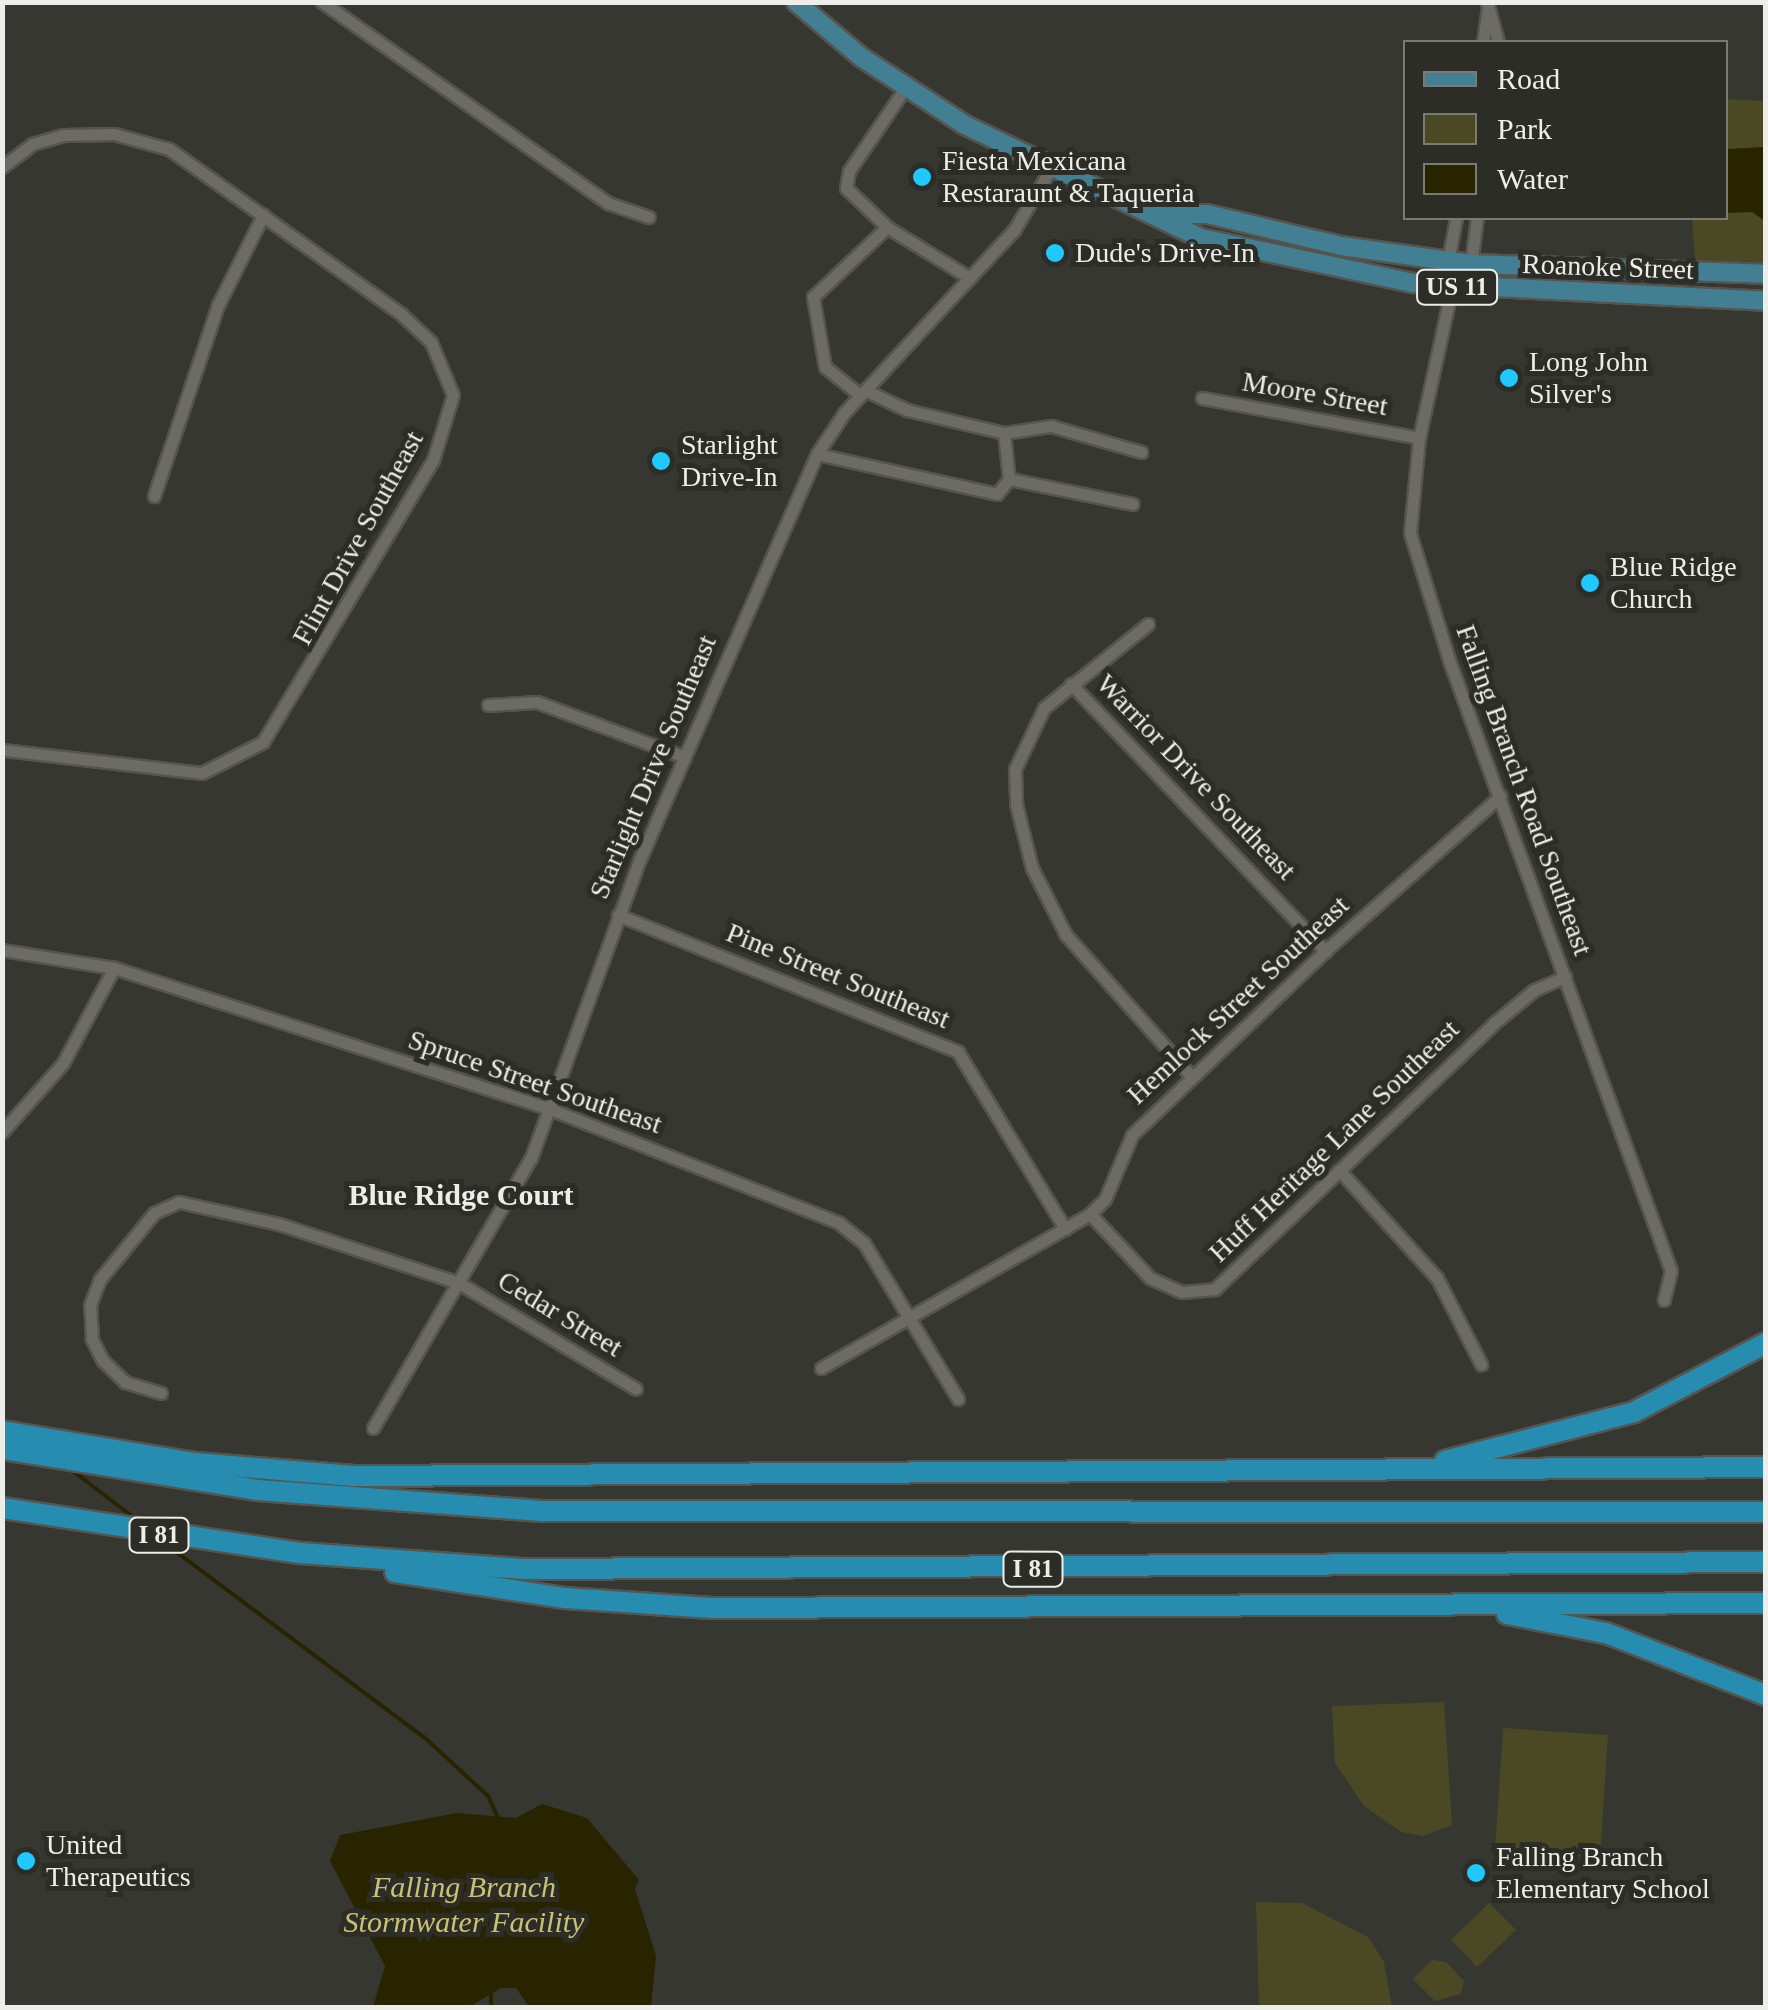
<!DOCTYPE html>
<html>
<head>
<meta charset="utf-8">
<style>
  body { margin:0 }
  #map { position:relative; width:1768px; height:2010px; overflow:hidden; background:#373731; font-family:"Times New Roman",serif }
  div>[style] { position:absolute }
  .green>* { inset:0; background:#4b4824 }
  .water>* { inset:0; background:#282400 }
  .stream>* { height:4px; margin:-2px; padding:0 2px; transform-origin:2px; border-radius:2px; background:#282400 }
  .roads { filter:drop-shadow(2px 0 #55544f) drop-shadow(-2px 0 #55544f) drop-shadow(0 2px #55544f) drop-shadow(0 -2px #55544f) }
  .street>* { height:11px; margin:-5.5px; padding:0 5.5px; transform-origin:5.5px; border-radius:5.5px; background:#6c6b65 }
  .primary>* { height:18px; margin:-9px; padding:0 9px; transform-origin:9px; border-radius:9px; background:#437f92 }
  .highway>* { height:20px; margin:-10px; padding:0 10px; transform-origin:10px; border-radius:10px; background:#278db0 }
  .dots>* { width:28px; height:28px; translate:-50% -50%; box-sizing:border-box; border:5px solid #2d2d27; border-radius:50% }
  span { translate:-50% -50%; white-space:nowrap; text-align:center; line-height:1.15; -webkit-text-stroke:10px #2d2d27; paint-order:stroke }
  .shield-label span { padding:2px 8px; background:#2d2d27; border:2px solid; border-radius:8px; -webkit-text-stroke-width:0 }
  .shield-label { font-size:25px; color:#edede9; font-weight:700 }
  .poi-label { font-size:28px; color:#edede9 }
  .left { translate:0 -50%; text-align:left }
  .street-label { font-size:28px; color:#edede9 }
  .neighbourhood-label { font-size:30px; color:#edede9; font-weight:700 }
  .water-label { font-size:30px; color:#c9c273; font-style:italic }
  .frame { position:absolute; inset:0; border:5px solid #edede9; pointer-events:none }
  .legend { position:absolute; left:1403px; top:40px; width:325px; height:180px; box-sizing:border-box; background:#2d2d27; border:2px solid #7a7a75; margin:0; padding:12px 18px; list-style:none; font-size:30px; color:#edede9 }
  .legend li { display:flex; align-items:center; gap:20px; height:50px }
  .legend b { width:50px; border:2px solid #7a7a75 }
</style>
</head>
<body>
<div id="map">
  <div class="green">
    <div style="clip-path:polygon(1726px 99px,1765px 101px,1765px 262px,1695px 261px,1692px 218px,1726px 218px)"></div>
    <div style="clip-path:polygon(1444px 1702px,1452px 1825px,1423px 1836px,1401px 1832px,1364px 1806px,1335px 1763px,1332px 1706px)"></div>
    <div style="clip-path:polygon(1503px 1728px,1608px 1735px,1600px 1858px,1495px 1851px)"></div>
    <div style="clip-path:polygon(1256px 1902px,1302px 1903px,1368px 1937px,1384px 1962px,1392px 2007px,1259px 2007px)"></div>
    <div style="clip-path:polygon(1489px 1903px,1516px 1930px,1477px 1967px,1451px 1940px)"></div>
    <div style="clip-path:polygon(1432px 1960px,1446px 1962px,1464px 1981px,1461px 1994px,1435px 2001px,1413px 1979px)"></div>
  </div>
  <div class="water">
    <div style="clip-path:polygon(1765px 147px,1765px 221px,1752px 212px,1726px 213px,1726px 149px)"></div>
    <div style="clip-path:polygon(542px 1804px,587px 1818px,639px 1880px,635px 1889px,656px 1956px,651px 2007px,529px 2007px,516px 1988px,501px 1988px,469px 2007px,373px 2007px,385px 1966px,330px 1861px,340px 1835px,457px 1813px,516px 1818px)"></div>
  </div>
  <div class="stream">
    <div style="left:69px;top:1468px;width:86px;rotate:37.4deg"></div>
    <div style="left:163px;top:1542px;width:326px;rotate:36.8deg"></div>
    <div style="left:424px;top:1737px;width:87px;rotate:42.7deg"></div>
    <div style="left:488px;top:1796px;width:26px;rotate:65deg"></div>
    <div style="left:491px;top:2008px;width:16px;rotate:-90deg"></div>
  </div>
  <div class="roads">
    <div class="street">
      <div style="left:322px;top:2px;width:350px;rotate:35.1deg"></div>
      <div style="left:608px;top:203px;width:43px;rotate:18.9deg"></div>
      <div style="left:1487px;top:2px;width:41px;rotate:74.6deg"></div>
      <div style="left:1483px;top:42px;width:34px;rotate:-82deg"></div>
      <div style="left:905px;top:88px;width:100px;rotate:124deg"></div>
      <div style="left:849px;top:171px;width:17px;rotate:100deg"></div>
      <div style="left:846px;top:188px;width:57px;rotate:43.6deg"></div>
      <div style="left:887px;top:227px;width:97px;rotate:31.6deg"></div>
      <div style="left:2px;top:167px;width:38px;rotate:-37deg"></div>
      <div style="left:32px;top:144px;width:33px;rotate:-16deg"></div>
      <div style="left:64px;top:135px;width:50px;rotate:-1.1deg"></div>
      <div style="left:114px;top:134px;width:57px;rotate:15.3deg"></div>
      <div style="left:169px;top:149px;width:285px;rotate:35.4deg"></div>
      <div style="left:401px;top:314px;width:41px;rotate:43deg"></div>
      <div style="left:431px;top:342px;width:57px;rotate:67.5deg"></div>
      <div style="left:453px;top:395px;width:68px;rotate:107.1deg"></div>
      <div style="left:433px;top:460px;width:329px;rotate:121.1deg"></div>
      <div style="left:263px;top:742px;width:68px;rotate:153.1deg"></div>
      <div style="left:202px;top:773px;width:201px;rotate:-173.4deg"></div>
      <div style="left:1456px;top:218px;width:44px;rotate:100.5deg"></div>
      <div style="left:1448px;top:261px;width:26px;rotate:81deg"></div>
      <div style="left:1452px;top:287px;width:155px;rotate:102.3deg"></div>
      <div style="left:1419px;top:438px;width:95px;rotate:95.4deg"></div>
      <div style="left:1410px;top:533px;width:133px;rotate:72.9deg"></div>
      <div style="left:1449px;top:660px;width:650px;rotate:70.03deg"></div>
      <div style="left:1671px;top:1271px;width:30px;rotate:104deg"></div>
      <div style="left:1452px;top:287px;width:30px;rotate:-50deg"></div>
      <div style="left:1471px;top:264px;width:46px;rotate:-82.6deg"></div>
      <div style="left:865px;top:390px;width:47px;rotate:25.5deg"></div>
      <div style="left:907px;top:410px;width:100px;rotate:13.3deg"></div>
      <div style="left:1004px;top:433px;width:48px;rotate:-8.5deg"></div>
      <div style="left:1051px;top:426px;width:94px;rotate:16.1deg"></div>
      <div style="left:860px;top:395px;width:45px;rotate:-141.3deg"></div>
      <div style="left:825px;top:367px;width:71px;rotate:-99.7deg"></div>
      <div style="left:813px;top:297px;width:102px;rotate:-43.4deg"></div>
      <div style="left:1202px;top:398px;width:221px;rotate:10.4deg"></div>
      <div style="left:1004px;top:433px;width:46px;rotate:83.8deg"></div>
      <div style="left:817px;top:454px;width:184px;rotate:12.5deg"></div>
      <div style="left:997px;top:494px;width:19px;rotate:-51deg"></div>
      <div style="left:1009px;top:479px;width:126px;rotate:11.4deg"></div>
      <div style="left:154px;top:496px;width:201px;rotate:-71.5deg"></div>
      <div style="left:218px;top:305px;width:101px;rotate:-63.4deg"></div>
      <div style="left:1148px;top:624px;width:134px;rotate:141.1deg"></div>
      <div style="left:1044px;top:708px;width:68px;rotate:115.4deg"></div>
      <div style="left:1015px;top:769px;width:35px;rotate:88deg"></div>
      <div style="left:1016px;top:804px;width:66px;rotate:76deg"></div>
      <div style="left:1032px;top:868px;width:75px;rotate:63.1deg"></div>
      <div style="left:1066px;top:935px;width:188px;rotate:48.4deg"></div>
      <div style="left:1071px;top:684px;width:369px;rotate:46.4deg"></div>
      <div style="left:488px;top:705px;width:49px;rotate:-3.5deg"></div>
      <div style="left:537px;top:702px;width:158px;rotate:20.4deg"></div>
      <div style="left:618px;top:915px;width:367px;rotate:21.9deg"></div>
      <div style="left:958px;top:1052px;width:207px;rotate:58.8deg"></div>
      <div style="left:2px;top:950px;width:113px;rotate:9.1deg"></div>
      <div style="left:114px;top:968px;width:458px;rotate:17.9deg"></div>
      <div style="left:550px;top:1109px;width:311px;rotate:21.5deg"></div>
      <div style="left:839px;top:1223px;width:32px;rotate:39deg"></div>
      <div style="left:864px;top:1243px;width:182px;rotate:58.9deg"></div>
      <div style="left:2px;top:1132px;width:92px;rotate:-48.5deg"></div>
      <div style="left:63px;top:1063px;width:108px;rotate:-61.8deg"></div>
      <div style="left:1339px;top:1170px;width:146px;rotate:47.8deg"></div>
      <div style="left:1437px;top:1278px;width:97px;rotate:62.9deg"></div>
      <div style="left:1090px;top:1214px;width:88px;rotate:46.8deg"></div>
      <div style="left:1150px;top:1278px;width:35px;rotate:24deg"></div>
      <div style="left:1182px;top:1292px;width:33px;rotate:-5deg"></div>
      <div style="left:1215px;top:1289px;width:384px;rotate:-43.6deg"></div>
      <div style="left:1493px;top:1024px;width:53px;rotate:-39.7deg"></div>
      <div style="left:1534px;top:990px;width:34px;rotate:-23deg"></div>
      <div style="left:821px;top:1368px;width:310px;rotate:-29.8deg"></div>
      <div style="left:1090px;top:1214px;width:21px;rotate:-45deg"></div>
      <div style="left:1105px;top:1199px;width:69px;rotate:-67.1deg"></div>
      <div style="left:1132px;top:1135px;width:267px;rotate:-43.6deg"></div>
      <div style="left:1325px;top:951px;width:234px;rotate:-41.5deg"></div>
      <div style="left:161px;top:1393px;width:38px;rotate:-163deg"></div>
      <div style="left:125px;top:1382px;width:30px;rotate:-136deg"></div>
      <div style="left:103px;top:1361px;width:25px;rotate:-117deg"></div>
      <div style="left:92px;top:1339px;width:34px;rotate:-93deg"></div>
      <div style="left:90px;top:1305px;width:28px;rotate:-69deg"></div>
      <div style="left:100px;top:1279px;width:85px;rotate:-50.7deg"></div>
      <div style="left:154px;top:1213px;width:27px;rotate:-24deg"></div>
      <div style="left:179px;top:1202px;width:102px;rotate:12.4deg"></div>
      <div style="left:279px;top:1224px;width:189px;rotate:18.1deg"></div>
      <div style="left:459px;top:1283px;width:206px;rotate:30.9deg"></div>
      <div style="left:373px;top:1428px;width:313px;rotate:-59.7deg"></div>
      <div style="left:531px;top:1158px;width:318px;rotate:-70deg"></div>
      <div style="left:640px;top:859px;width:442px;rotate:-66.4deg"></div>
      <div style="left:817px;top:454px;width:49px;rotate:-56.6deg"></div>
      <div style="left:844px;top:413px;width:250px;rotate:-47.1deg"></div>
      <div style="left:1014px;top:230px;width:70px;rotate:-59deg"></div>
    </div>
    <div class="primary">
      <div style="left:796px;top:2px;width:85px;rotate:40.2deg"></div>
      <div style="left:861px;top:57px;width:124px;rotate:33.2deg"></div>
      <div style="left:965px;top:125px;width:262px;rotate:25.6deg"></div>
      <div style="left:1201px;top:238px;width:217px;rotate:12deg"></div>
      <div style="left:1413px;top:283px;width:353px;rotate:2.9deg"></div>
      <div style="left:1161px;top:214px;width:46px"></div>
      <div style="left:1207px;top:214px;width:138px;rotate:13.4deg"></div>
      <div style="left:1341px;top:246px;width:131px;rotate:7.9deg"></div>
      <div style="left:1471px;top:264px;width:295px;rotate:1.9deg"></div>
    </div>
    <div class="highway">
      <div style="left:2px;top:1431px;width:196px;rotate:9.4deg"></div>
      <div style="left:195px;top:1463px;width:159px;rotate:4.7deg"></div>
      <div style="left:353px;top:1476px;width:1413px;rotate:-0.36deg"></div>
      <div style="left:2px;top:1449px;width:258px;rotate:9.1deg"></div>
      <div style="left:257px;top:1490px;width:286px;rotate:4.2deg"></div>
      <div style="left:542px;top:1511px;width:1224px;rotate:0.05deg"></div>
      <div style="left:1445px;top:1461px;width:195px;rotate:-14.5deg"></div>
      <div style="left:1634px;top:1412px;width:149px;rotate:-27.6deg"></div>
      <div style="left:2px;top:1508px;width:301px;rotate:8.6deg"></div>
      <div style="left:300px;top:1553px;width:226px;rotate:4.1deg"></div>
      <div style="left:525px;top:1569px;width:1241px;rotate:-0.32deg"></div>
      <div style="left:395px;top:1572px;width:172px;rotate:8.7deg"></div>
      <div style="left:565px;top:1598px;width:147px;rotate:3.9deg"></div>
      <div style="left:712px;top:1608px;width:1054px;rotate:-0.27deg"></div>
      <div style="left:1507px;top:1614px;width:101px;rotate:10.9deg"></div>
      <div style="left:1606px;top:1633px;width:172px;rotate:21.2deg"></div>
    </div>
  </div>
  <div class="dots">
    <div style="left:922px;top:177px;background:#1fc9fd"></div>
    <div style="left:1055px;top:253px;background:#1fc9fd"></div>
    <div style="left:1509px;top:378px;background:#1fc9fd"></div>
    <div style="left:661px;top:461px;background:#1fc9fd"></div>
    <div style="left:1590px;top:583px;background:#1fc9fd"></div>
    <div style="left:26px;top:1861px;background:#1fc9fd"></div>
    <div style="left:1476px;top:1873px;background:#1fc9fd"></div>
  </div>
  <div class="shield-label">
    <span style="left:1457px;top:287px">US 11</span>
    <span style="left:159px;top:1535px">I 81</span>
    <span style="left:1033px;top:1569px">I 81</span>
  </div>
  <div class="poi-label">
    <span class="left" style="left:942px;top:177px">Fiesta Mexicana<br>Restaraunt &amp; Taqueria</span>
    <span class="left" style="left:1075px;top:253px">Dude's Drive-In</span>
    <span class="left" style="left:1529px;top:378px">Long John<br>Silver's</span>
    <span class="left" style="left:681px;top:461px">Starlight<br>Drive-In</span>
    <span class="left" style="left:1610px;top:583px">Blue Ridge<br>Church</span>
    <span class="left" style="left:46px;top:1861px">United<br>Therapeutics</span>
    <span class="left" style="left:1496px;top:1873px">Falling Branch<br>Elementary School</span>
  </div>
  <div class="street-label">
    <span style="left:1608px;top:267px;rotate:2deg">Roanoke Street</span>
    <span style="left:1315px;top:394px;rotate:10deg">Moore Street</span>
    <span style="left:358px;top:538px;rotate:-61deg">Flint Drive Southeast</span>
    <span style="left:653px;top:767px;rotate:-67deg">Starlight Drive Southeast</span>
    <span style="left:1196px;top:777px;rotate:46deg">Warrior Drive Southeast</span>
    <span style="left:1524px;top:790px;rotate:70deg">Falling Branch Road Southeast</span>
    <span style="left:838px;top:976px;rotate:22deg">Pine Street Southeast</span>
    <span style="left:1238px;top:1000px;rotate:-43deg">Hemlock Street Southeast</span>
    <span style="left:535px;top:1082px;rotate:19deg">Spruce Street Southeast</span>
    <span style="left:1334px;top:1141px;rotate:-44deg">Huff Heritage Lane Southeast</span>
    <span style="left:560px;top:1314px;rotate:31deg">Cedar Street</span>
  </div>
  <div class="neighbourhood-label">
    <span style="left:461px;top:1195px">Blue Ridge Court</span>
  </div>
  <div class="water-label">
    <span style="left:464px;top:1904px">Falling Branch<br>Stormwater Facility</span>
  </div>
  <div class="frame"></div>
  <ul class="legend">
  <li><b style="height:12px;background:#437f92"></b>Road</li>
  <li><b style="height:28px;background:#4b4824"></b>Park</li>
  <li><b style="height:28px;background:#282400"></b>Water</li>
  </ul>
</div>
</body>
</html>
